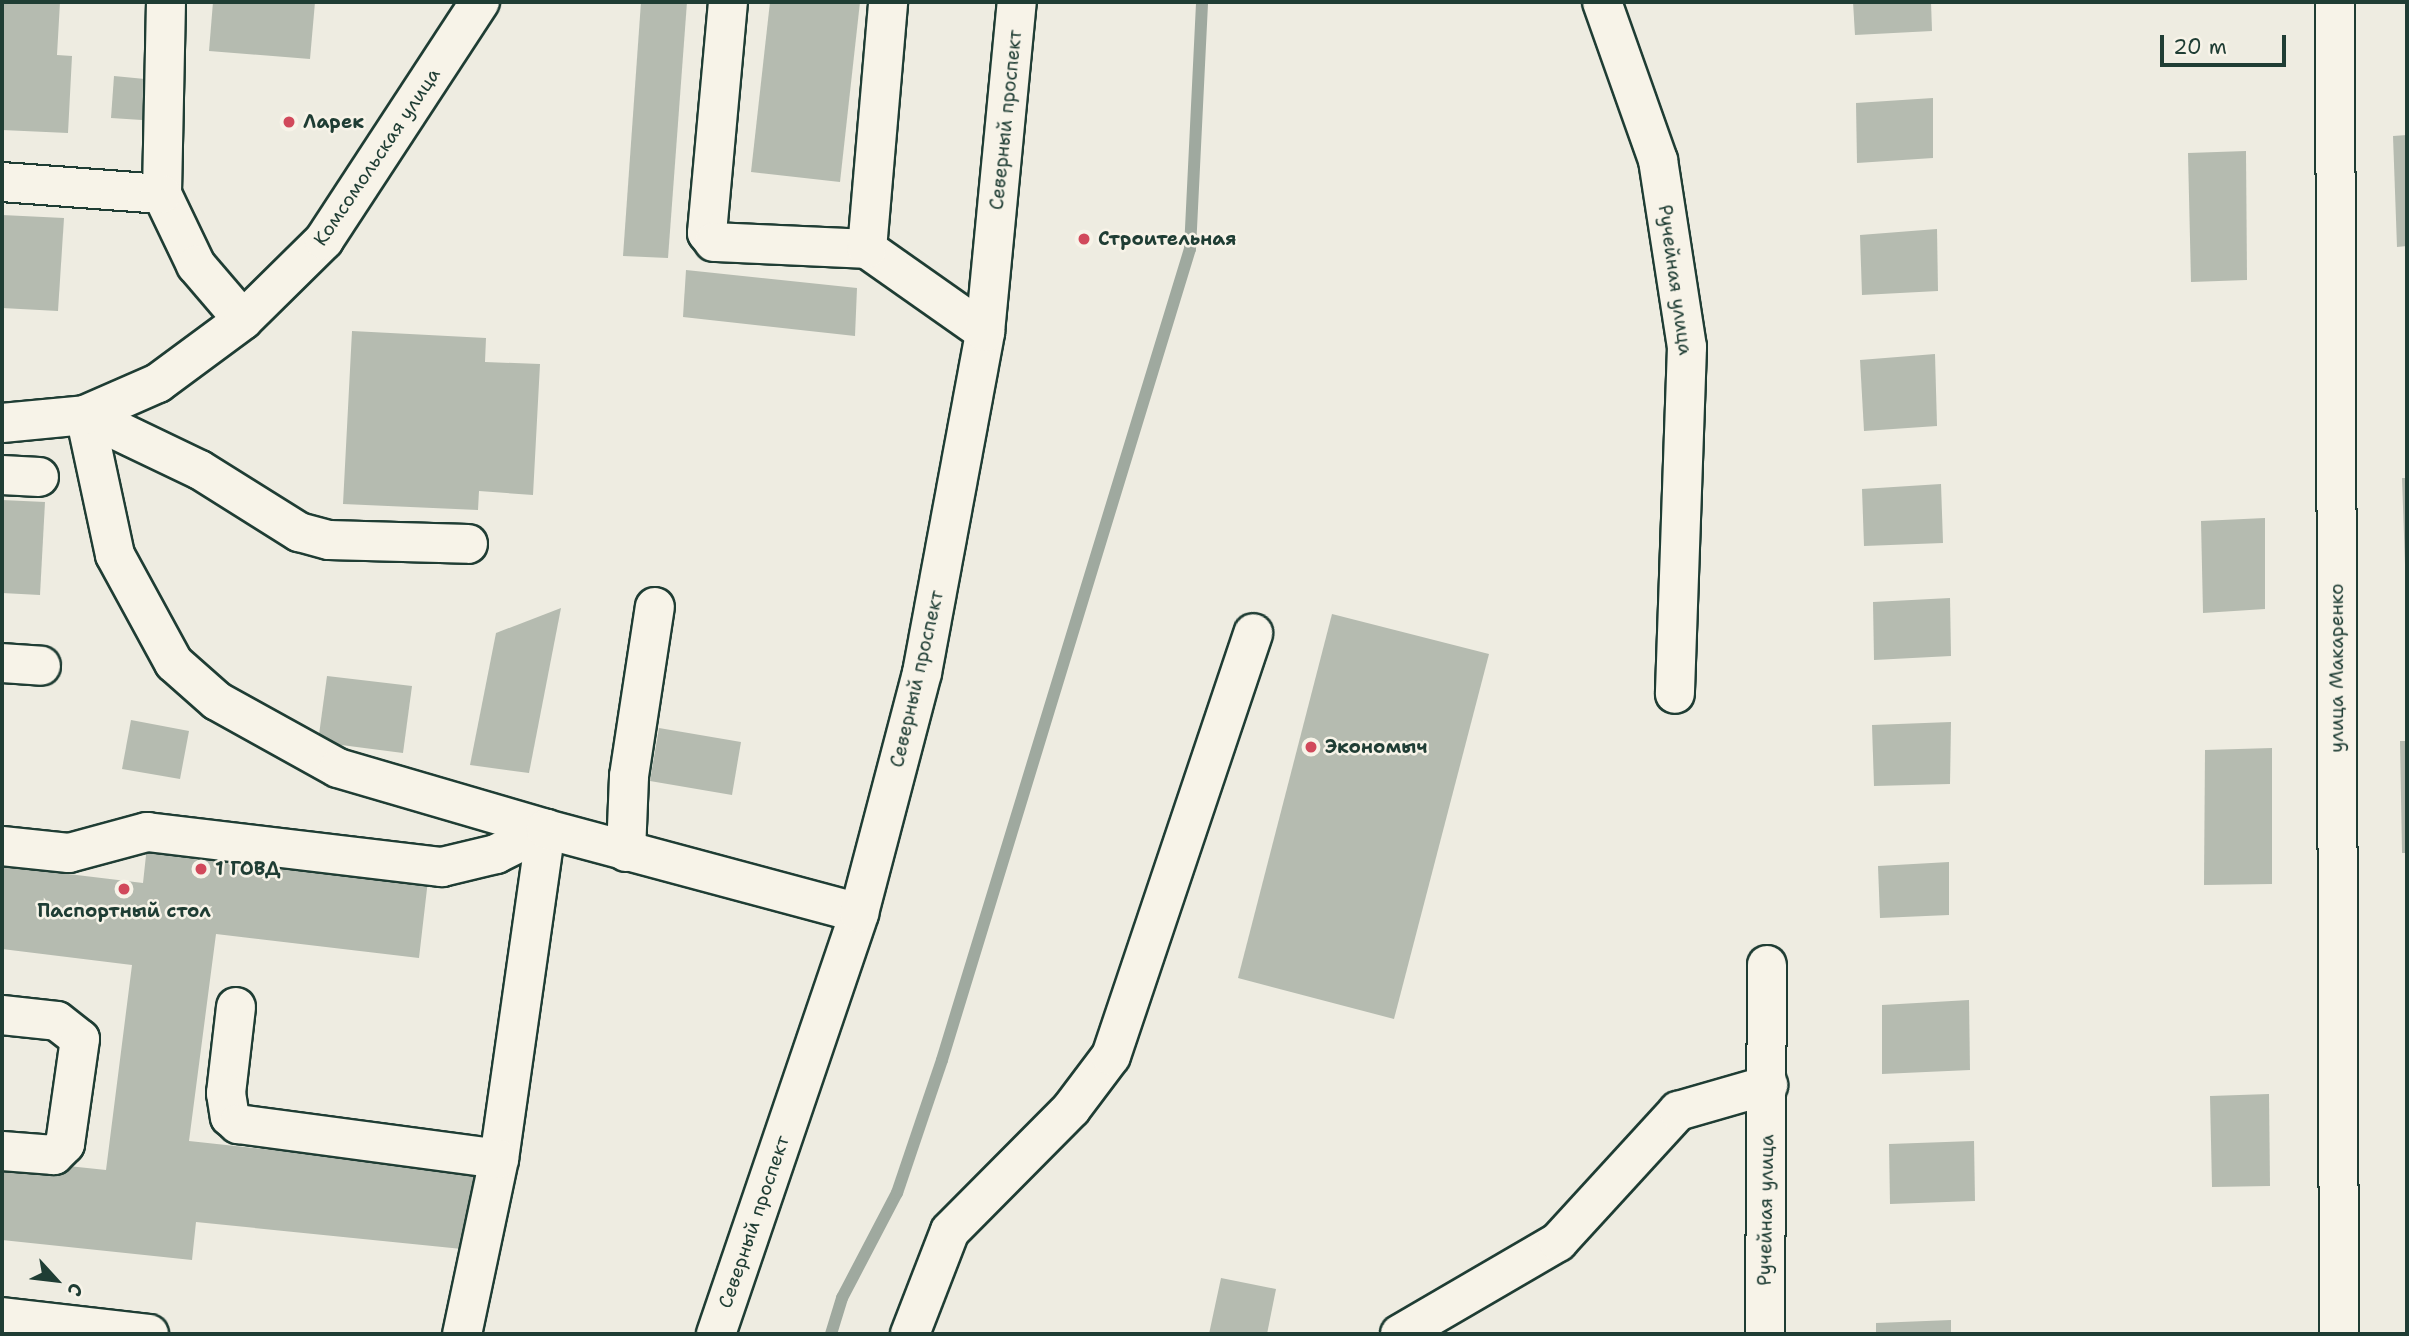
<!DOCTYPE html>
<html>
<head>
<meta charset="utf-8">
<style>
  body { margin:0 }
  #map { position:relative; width:2409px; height:1336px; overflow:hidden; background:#eeece1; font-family:"Shantell Sans",sans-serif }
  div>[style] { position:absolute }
  .stream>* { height:12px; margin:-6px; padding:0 6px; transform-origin:6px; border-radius:6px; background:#9fa99f }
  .building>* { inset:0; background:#b5bbb0 }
  .roads { filter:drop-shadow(2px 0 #1f3d34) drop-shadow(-2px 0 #1f3d34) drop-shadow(0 2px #1f3d34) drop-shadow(0 -2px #1f3d34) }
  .minor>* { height:38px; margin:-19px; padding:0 19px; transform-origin:19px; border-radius:19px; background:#f7f3e8 }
  .major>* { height:38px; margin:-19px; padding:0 19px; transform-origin:19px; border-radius:19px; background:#f7f3e8 }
  .dots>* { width:19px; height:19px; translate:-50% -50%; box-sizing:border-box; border:4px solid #f7f3e8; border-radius:50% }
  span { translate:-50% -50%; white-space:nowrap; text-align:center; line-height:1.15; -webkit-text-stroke:5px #f7f3e8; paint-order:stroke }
  .street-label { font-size:19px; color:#1f3d34 }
  .poi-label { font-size:19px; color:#1f3d34; font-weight:700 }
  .left { translate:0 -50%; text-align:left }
  .frame { position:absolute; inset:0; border:4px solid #1f3d34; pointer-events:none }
  .north { position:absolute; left:21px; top:1245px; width:70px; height:70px; -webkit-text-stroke:5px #f7f3e8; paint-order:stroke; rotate:117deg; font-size:19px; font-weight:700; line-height:28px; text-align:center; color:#1f3d34 }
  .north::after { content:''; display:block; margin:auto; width:24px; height:32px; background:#1f3d34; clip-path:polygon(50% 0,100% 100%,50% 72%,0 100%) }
  .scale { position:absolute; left:2160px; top:35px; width:126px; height:32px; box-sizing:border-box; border:4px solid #1f3d34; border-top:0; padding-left:9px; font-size:21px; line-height:24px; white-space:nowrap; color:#1f3d34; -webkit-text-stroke:5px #f7f3e8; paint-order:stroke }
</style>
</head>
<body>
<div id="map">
  <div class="stream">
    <div style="left:831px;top:1334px;width:38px;rotate:-73deg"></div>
    <div style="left:842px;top:1298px;width:119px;rotate:-62.4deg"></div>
    <div style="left:897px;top:1193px;width:140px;rotate:-71.3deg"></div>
    <div style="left:942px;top:1060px;width:848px;rotate:-73deg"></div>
    <div style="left:1190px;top:249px;width:247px;rotate:-87.2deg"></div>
  </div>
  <div class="building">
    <div style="clip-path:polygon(2px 2px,60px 2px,57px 55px,72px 56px,68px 133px,2px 130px)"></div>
    <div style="clip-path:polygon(213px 2px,315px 2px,310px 59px,209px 51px)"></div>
    <div style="clip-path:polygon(641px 2px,687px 2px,668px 258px,623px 256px)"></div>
    <div style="clip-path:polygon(770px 2px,860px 2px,840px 182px,751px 172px)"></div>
    <div style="clip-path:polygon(1853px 2px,1931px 2px,1932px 31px,1855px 35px)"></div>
    <div style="clip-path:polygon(114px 76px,145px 79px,142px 120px,111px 118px)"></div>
    <div style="clip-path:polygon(1933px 98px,1933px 158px,1857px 163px,1856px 103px)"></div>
    <div style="clip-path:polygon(2407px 135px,2407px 246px,2397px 247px,2393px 136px)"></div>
    <div style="clip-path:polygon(2246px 151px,2247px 280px,2191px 282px,2188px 153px)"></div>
    <div style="clip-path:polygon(2px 215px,64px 218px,58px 311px,2px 308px)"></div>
    <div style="clip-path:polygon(1937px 229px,1938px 291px,1862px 295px,1860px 235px)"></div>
    <div style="clip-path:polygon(686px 270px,857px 288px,855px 336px,683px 317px)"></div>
    <div style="clip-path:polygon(352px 331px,486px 338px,485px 362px,540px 364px,533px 495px,479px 491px,478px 510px,343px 504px)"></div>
    <div style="clip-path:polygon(1935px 354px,1937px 426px,1864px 431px,1860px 360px)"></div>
    <div style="clip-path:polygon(2402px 478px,2407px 478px,2407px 564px,2405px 564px)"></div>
    <div style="clip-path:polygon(1941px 484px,1943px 543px,1864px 546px,1862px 489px)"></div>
    <div style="clip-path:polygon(2px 500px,45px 502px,40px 595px,2px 593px)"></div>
    <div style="clip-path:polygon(2265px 518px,2265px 609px,2203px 613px,2201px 521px)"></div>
    <div style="clip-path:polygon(1950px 598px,1951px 656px,1874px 660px,1873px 602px)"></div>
    <div style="clip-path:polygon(561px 608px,529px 773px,470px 765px,496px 633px)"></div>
    <div style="clip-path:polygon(1332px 614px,1489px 654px,1394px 1019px,1238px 978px)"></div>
    <div style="clip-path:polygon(327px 676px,412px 686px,403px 753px,318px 742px)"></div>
    <div style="clip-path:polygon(131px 720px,189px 731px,180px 779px,122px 769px)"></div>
    <div style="clip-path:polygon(1951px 722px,1950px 784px,1874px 786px,1872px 725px)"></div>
    <div style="clip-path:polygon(659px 728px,741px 742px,732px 795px,650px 781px)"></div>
    <div style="clip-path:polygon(2400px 741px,2407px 741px,2407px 853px,2402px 853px)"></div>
    <div style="clip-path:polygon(2272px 748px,2272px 884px,2204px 885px,2205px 750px)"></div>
    <div style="clip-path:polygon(147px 846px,428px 880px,419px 958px,216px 934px,189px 1141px,480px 1172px,472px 1250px,196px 1222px,192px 1260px,2px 1240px,2px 1159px,106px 1170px,132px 965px,2px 949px,2px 866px,143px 883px)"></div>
    <div style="clip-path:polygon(1949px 862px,1949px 915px,1880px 918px,1878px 866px)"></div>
    <div style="clip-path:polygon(1969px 1000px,1970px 1070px,1882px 1074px,1882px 1005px)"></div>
    <div style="clip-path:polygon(2269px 1094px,2270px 1186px,2212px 1187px,2210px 1096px)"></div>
    <div style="clip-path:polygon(1974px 1141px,1975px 1201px,1890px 1204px,1889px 1144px)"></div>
    <div style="clip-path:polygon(1221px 1278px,1276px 1289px,1267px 1334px,1209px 1334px)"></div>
    <div style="clip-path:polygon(1951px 1320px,1951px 1334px,1876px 1334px,1876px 1323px)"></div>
  </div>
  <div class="roads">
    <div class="minor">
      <div style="left:166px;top:2px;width:192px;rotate:91.2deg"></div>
      <div style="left:162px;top:194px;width:79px;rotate:64.4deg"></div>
      <div style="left:196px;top:265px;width:72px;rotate:49.5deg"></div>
      <div style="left:728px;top:2px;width:232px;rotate:95.2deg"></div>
      <div style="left:707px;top:233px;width:11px;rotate:52deg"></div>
      <div style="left:714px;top:242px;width:153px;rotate:2.6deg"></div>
      <div style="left:867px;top:249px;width:144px;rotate:35.1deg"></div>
      <div style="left:1602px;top:2px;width:168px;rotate:70.5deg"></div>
      <div style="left:1658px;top:160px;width:189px;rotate:81.2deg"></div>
      <div style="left:1687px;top:347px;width:347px;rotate:92deg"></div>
      <div style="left:2335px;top:2px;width:1332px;rotate:89.83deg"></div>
      <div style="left:2px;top:182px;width:160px;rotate:4.3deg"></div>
      <div style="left:867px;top:249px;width:248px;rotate:-85.1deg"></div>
      <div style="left:85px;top:415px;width:143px;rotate:77.9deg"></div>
      <div style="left:115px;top:555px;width:123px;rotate:61.4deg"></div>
      <div style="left:174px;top:663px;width:57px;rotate:41.5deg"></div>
      <div style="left:217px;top:701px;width:138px;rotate:29deg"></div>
      <div style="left:338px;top:768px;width:217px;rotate:16.3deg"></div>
      <div style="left:546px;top:829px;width:333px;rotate:98.1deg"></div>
      <div style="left:499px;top:1159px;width:179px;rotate:101.9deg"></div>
      <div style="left:85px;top:415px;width:127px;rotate:25.6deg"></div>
      <div style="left:200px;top:470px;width:117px;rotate:32.1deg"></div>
      <div style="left:299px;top:532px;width:31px;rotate:15deg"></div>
      <div style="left:329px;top:540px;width:139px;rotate:1.6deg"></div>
      <div style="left:2px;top:475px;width:37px;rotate:3deg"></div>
      <div style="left:2px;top:663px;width:39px;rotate:4deg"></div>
      <div style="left:2px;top:846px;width:67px;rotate:6deg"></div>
      <div style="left:69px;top:853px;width:81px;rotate:-15.1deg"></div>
      <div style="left:147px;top:832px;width:297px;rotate:6.8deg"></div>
      <div style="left:442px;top:867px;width:56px;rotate:-13.5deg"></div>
      <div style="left:496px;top:854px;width:56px;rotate:-26.6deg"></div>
      <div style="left:546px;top:829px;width:324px;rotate:15deg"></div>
      <div style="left:626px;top:852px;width:76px;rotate:-87.7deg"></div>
      <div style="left:629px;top:776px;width:171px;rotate:-81.3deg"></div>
      <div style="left:236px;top:1007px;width:87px;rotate:96.6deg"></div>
      <div style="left:226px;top:1093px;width:24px;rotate:81deg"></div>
      <div style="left:230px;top:1117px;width:11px;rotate:41deg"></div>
      <div style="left:238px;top:1124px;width:263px;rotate:7.6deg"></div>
      <div style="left:2px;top:1015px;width:55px;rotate:6.2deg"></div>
      <div style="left:57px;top:1021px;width:29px;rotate:38deg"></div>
      <div style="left:80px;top:1039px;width:106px;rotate:98.1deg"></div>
      <div style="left:65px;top:1144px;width:16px;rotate:135deg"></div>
      <div style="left:54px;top:1155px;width:52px;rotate:-175.6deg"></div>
      <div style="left:2px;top:1317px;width:148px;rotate:6.6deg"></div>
      <div style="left:910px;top:1334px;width:110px;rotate:-68.8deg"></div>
      <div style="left:950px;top:1231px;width:172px;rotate:-45.2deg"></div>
      <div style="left:1071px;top:1109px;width:66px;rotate:-53deg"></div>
      <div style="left:1111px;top:1056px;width:446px;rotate:-71.4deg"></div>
      <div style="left:1400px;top:1334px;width:183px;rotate:-30.2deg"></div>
      <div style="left:1558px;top:1242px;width:178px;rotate:-47.5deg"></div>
      <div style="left:1678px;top:1111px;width:94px;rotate:-16.1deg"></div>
      <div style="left:1765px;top:1334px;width:369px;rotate:-89.7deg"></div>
    </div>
    <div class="major">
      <div style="left:2px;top:423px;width:83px;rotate:-5.5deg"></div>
      <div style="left:85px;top:415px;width:80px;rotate:-23.7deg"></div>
      <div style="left:158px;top:383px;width:106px;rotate:-36.5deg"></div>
      <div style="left:243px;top:320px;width:114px;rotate:-44.6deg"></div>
      <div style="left:324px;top:240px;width:285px;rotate:-56.8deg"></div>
      <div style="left:716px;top:1334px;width:445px;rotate:-71.2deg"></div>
      <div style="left:859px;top:913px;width:248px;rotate:-75.3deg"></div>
      <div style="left:922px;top:673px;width:347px;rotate:-79.5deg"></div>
      <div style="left:985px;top:332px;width:332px;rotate:-84.5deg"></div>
    </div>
  </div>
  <div class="dots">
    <div style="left:289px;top:122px;background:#d1495b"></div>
    <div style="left:1084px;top:239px;background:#d1495b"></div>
    <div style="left:1311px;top:747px;background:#d1495b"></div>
    <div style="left:201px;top:869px;background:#d1495b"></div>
    <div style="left:124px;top:889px;background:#d1495b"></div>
  </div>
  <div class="street-label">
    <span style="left:1006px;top:120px;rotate:-84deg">Северный проспект</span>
    <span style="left:377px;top:157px;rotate:-56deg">Комсомольская улица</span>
    <span style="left:1675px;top:280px;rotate:82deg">Ручейная улица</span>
    <span style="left:2337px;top:668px;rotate:-90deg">улица Макаренко</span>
    <span style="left:917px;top:679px;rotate:-77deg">Северный проспект</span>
    <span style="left:1766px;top:1210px;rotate:-89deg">Ручейная улица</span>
    <span style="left:754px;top:1222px;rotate:-71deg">Северный проспект</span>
  </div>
  <div class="poi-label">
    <span class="left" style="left:303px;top:122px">Ларек</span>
    <span class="left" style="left:1098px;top:239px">Строительная</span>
    <span class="left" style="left:1325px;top:747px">Экономыч</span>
    <span class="left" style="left:215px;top:869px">1 ГОВД</span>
    <span style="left:124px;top:911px">Паспортный стол</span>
  </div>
  <div class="frame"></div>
  <div class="north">С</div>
  <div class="scale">20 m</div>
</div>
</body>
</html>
